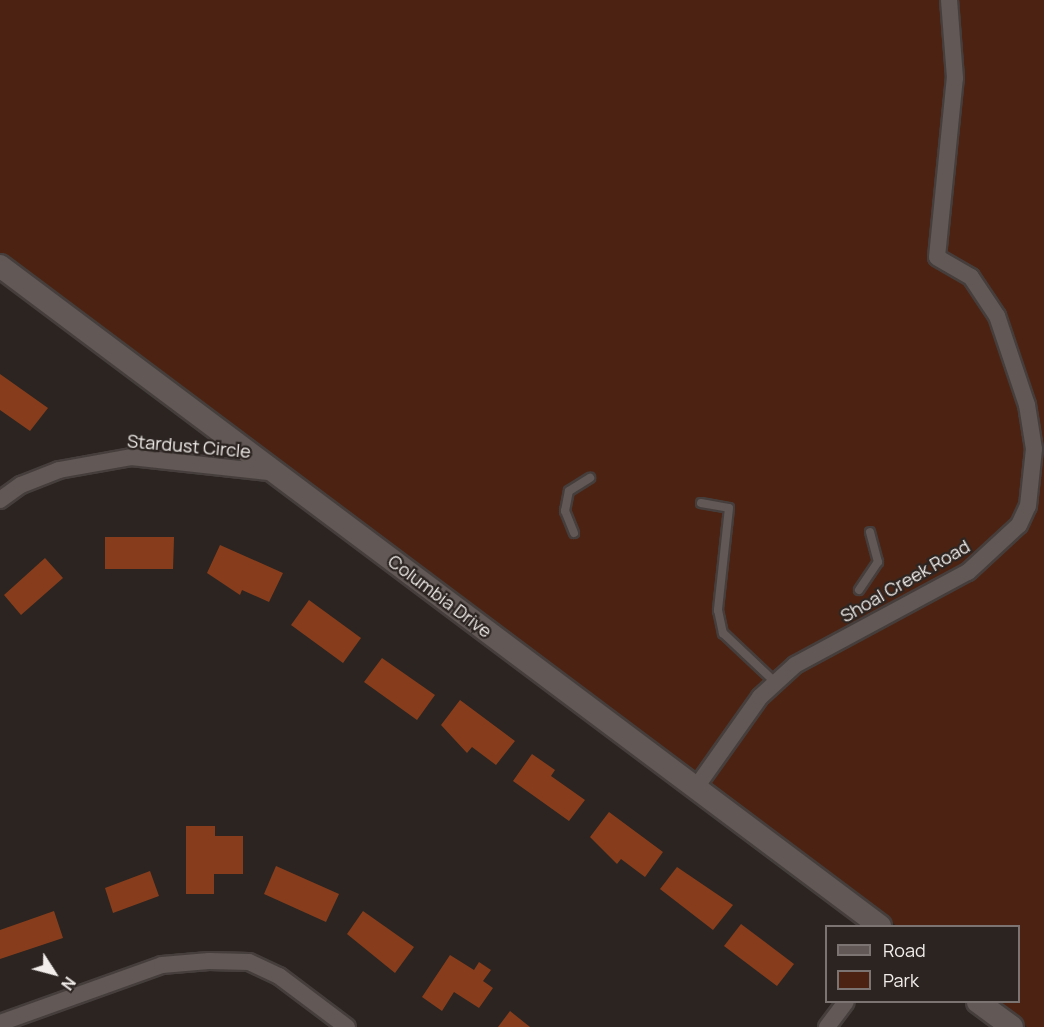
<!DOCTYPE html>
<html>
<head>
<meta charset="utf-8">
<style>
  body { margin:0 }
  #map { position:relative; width:1044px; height:1027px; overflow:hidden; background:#2b2421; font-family:Manrope,sans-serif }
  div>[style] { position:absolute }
  .green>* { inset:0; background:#4c2312 }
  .building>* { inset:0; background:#873d1c }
  .roads { filter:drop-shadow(2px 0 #453e3c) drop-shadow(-2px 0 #453e3c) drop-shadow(0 2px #453e3c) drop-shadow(0 -2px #453e3c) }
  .service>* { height:8px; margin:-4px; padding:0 4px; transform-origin:4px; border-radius:4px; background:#625956 }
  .minor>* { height:16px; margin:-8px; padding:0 8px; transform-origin:8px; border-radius:8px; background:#625956 }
  .secondary>* { height:22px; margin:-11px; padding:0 11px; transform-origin:11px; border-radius:11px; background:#625956 }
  span { translate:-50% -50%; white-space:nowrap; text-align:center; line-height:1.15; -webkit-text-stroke:4.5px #2b2421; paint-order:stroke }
  .street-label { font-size:18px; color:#f2edeb }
  .legend { position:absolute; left:825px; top:925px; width:195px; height:78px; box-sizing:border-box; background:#2b2421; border:2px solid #7b7472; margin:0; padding:8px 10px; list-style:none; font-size:18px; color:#f2edeb }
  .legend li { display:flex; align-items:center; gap:12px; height:30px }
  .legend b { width:30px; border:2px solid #7b7472 }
  .north { position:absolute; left:24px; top:943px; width:60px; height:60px; -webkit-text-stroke:4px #2b2421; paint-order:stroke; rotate:126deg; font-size:16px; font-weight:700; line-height:24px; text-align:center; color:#f2edeb }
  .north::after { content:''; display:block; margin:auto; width:21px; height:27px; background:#f2edeb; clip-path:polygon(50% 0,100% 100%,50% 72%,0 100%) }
</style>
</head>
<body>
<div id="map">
  <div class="green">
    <div style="clip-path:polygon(0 0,1044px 0,1044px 1027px,1027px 1027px,995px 1002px,1018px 1002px,1018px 926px,897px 926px,646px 756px,0 263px)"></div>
  </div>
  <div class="building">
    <div style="clip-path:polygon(0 374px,48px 408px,30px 431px,0 410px)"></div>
    <div style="clip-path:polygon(105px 537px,174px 537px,173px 569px,105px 569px)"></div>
    <div style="clip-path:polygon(220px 545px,283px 573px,269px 602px,242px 590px,240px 595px,207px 573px)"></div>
    <div style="clip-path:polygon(45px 558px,63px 578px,21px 615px,4px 595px)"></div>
    <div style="clip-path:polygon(309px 600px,361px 638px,343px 663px,291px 625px)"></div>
    <div style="clip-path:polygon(382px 658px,435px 695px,417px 720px,364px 682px)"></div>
    <div style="clip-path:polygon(460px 700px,515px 741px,496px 765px,472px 747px,467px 753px,441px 725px)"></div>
    <div style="clip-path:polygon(532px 754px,555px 770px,551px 776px,585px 800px,569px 821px,513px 781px)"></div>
    <div style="clip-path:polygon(609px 812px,663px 852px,645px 877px,621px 859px,617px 864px,590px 837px)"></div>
    <div style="clip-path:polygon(186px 826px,215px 826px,215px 836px,243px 836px,243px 874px,214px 874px,214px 894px,186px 894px)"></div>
    <div style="clip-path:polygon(276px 866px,339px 894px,326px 922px,264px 894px)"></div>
    <div style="clip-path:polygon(677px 867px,733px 905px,713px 930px,660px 889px)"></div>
    <div style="clip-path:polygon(150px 871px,159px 896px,113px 913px,105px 888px)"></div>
    <div style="clip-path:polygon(54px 911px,63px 938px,0 959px,0 930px)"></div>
    <div style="clip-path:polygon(363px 911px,414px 947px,395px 973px,347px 934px)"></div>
    <div style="clip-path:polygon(741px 924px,794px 964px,777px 986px,724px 946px)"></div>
    <div style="clip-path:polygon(450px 955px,474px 970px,479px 962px,491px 970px,483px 981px,493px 988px,479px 1008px,454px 992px,442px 1011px,422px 997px)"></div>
    <div style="clip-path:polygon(510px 1011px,530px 1027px,498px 1027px)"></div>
  </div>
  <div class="roads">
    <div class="service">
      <div style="left:701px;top:503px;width:28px;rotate:10deg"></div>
      <div style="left:729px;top:508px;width:103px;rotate:96.2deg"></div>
      <div style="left:718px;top:610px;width:24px;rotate:78deg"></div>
      <div style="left:723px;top:633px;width:73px;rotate:43.3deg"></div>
      <div style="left:574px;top:533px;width:24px;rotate:-112deg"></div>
      <div style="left:565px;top:511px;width:20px;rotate:-79deg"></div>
      <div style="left:569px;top:491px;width:25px;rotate:-32deg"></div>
      <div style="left:859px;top:590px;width:34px;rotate:-56deg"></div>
      <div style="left:878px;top:562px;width:31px;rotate:-105deg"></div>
    </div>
    <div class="minor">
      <div style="left:0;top:500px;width:26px;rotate:-36deg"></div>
      <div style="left:21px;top:485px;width:41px;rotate:-21.5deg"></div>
      <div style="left:59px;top:470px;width:73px;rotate:-10.2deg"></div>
      <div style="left:131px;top:457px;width:145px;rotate:6.3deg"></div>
      <div style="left:697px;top:786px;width:109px;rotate:-54.7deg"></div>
      <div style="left:760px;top:697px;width:47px;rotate:-42.4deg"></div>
      <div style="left:795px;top:665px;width:196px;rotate:-28.3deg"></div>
      <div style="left:968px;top:572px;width:69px;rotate:-42.7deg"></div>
      <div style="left:1019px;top:525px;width:21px;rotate:-65deg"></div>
      <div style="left:1028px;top:506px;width:57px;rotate:-84deg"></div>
      <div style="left:1034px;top:449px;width:45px;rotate:-99deg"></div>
      <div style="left:1027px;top:405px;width:94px;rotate:-108.6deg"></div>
      <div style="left:997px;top:316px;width:47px;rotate:-123.7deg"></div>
      <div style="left:971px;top:277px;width:39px;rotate:-150deg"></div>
      <div style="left:937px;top:257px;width:180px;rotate:-84.3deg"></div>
      <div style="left:955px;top:78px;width:78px;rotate:-94.4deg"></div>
      <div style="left:0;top:1023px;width:172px;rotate:-19.7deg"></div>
      <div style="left:162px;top:965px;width:47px;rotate:-4.9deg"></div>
      <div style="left:209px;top:961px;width:40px;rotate:1.4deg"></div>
      <div style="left:249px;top:962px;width:33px;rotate:25deg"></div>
      <div style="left:279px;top:976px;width:85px;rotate:36.9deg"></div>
      <div style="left:827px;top:1027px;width:31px;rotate:-53deg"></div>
    </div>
    <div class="secondary">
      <div style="left:0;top:266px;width:1100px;rotate:36.87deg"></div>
      <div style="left:978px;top:1002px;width:42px;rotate:36.3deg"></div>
    </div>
  </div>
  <div class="street-label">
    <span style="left:189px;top:446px;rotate:5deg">Stardust Circle</span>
    <span style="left:905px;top:581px;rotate:-30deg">Shoal Creek Road</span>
    <span style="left:440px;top:596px;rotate:37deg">Columbia Drive</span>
  </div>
  <ul class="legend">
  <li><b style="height:8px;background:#625956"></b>Road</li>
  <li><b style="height:16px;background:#4c2312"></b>Park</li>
  </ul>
  <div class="north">N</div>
</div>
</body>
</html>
